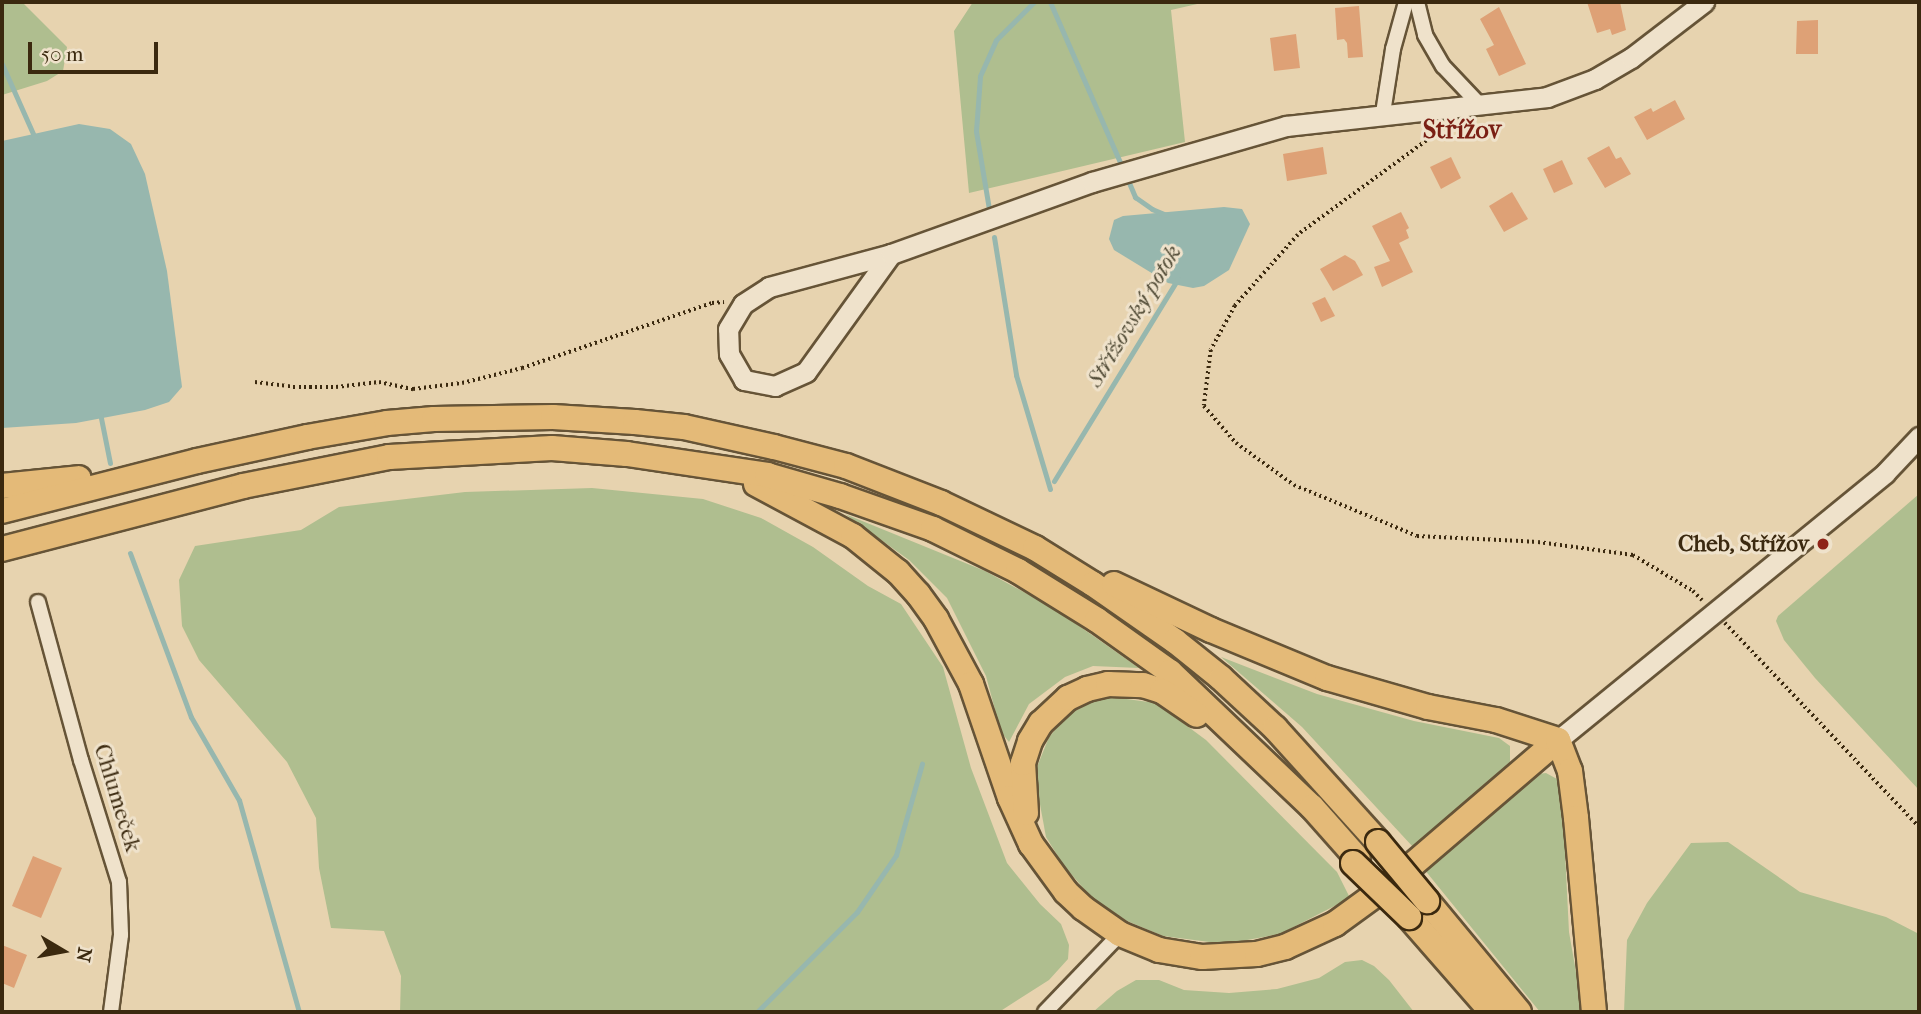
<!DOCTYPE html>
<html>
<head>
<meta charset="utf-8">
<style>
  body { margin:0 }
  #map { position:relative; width:1921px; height:1014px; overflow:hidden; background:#e7d3af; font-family:"IM FELL French Canon",serif }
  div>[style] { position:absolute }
  .green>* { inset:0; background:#afbe8f }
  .water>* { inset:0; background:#97b7ae }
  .stream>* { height:5px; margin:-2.5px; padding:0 2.5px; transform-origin:2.5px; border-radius:2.5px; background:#97b7ae }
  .building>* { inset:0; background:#dea176 }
  .path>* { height:3.5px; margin-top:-1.75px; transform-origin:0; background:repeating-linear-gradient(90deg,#3b290f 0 2px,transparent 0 5.5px) }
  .roads { filter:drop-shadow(2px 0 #665437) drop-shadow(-2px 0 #665437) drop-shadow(0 2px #665437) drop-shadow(0 -2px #665437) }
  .minor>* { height:14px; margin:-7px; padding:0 7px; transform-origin:7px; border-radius:7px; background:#efe2cb }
  .tertiary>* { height:19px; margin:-9.5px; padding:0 9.5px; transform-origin:9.5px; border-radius:9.5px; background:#efe2cb }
  .trunk>* { height:24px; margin:-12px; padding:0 12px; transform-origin:12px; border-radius:12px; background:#e4ba78 }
  .bridges { filter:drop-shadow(2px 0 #3b290f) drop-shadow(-2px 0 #3b290f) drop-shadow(0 2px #3b290f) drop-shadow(0 -2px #3b290f) }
  .trunk-bridge>* { height:24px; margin:-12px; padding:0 12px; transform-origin:12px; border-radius:12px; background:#e4ba78 }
  .dots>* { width:19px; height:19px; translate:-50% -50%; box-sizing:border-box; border:4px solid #efe2cb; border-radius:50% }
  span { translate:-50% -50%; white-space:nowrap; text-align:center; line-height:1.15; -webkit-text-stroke:6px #efe2cb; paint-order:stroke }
  .poi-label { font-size:23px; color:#3b290f; font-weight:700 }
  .right { translate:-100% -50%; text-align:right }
  .street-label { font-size:23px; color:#3b290f }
  .water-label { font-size:24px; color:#524c37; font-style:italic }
  .quarter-label { font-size:26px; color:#7a1f14; font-weight:700 }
  .frame { position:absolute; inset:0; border:4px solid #3b290f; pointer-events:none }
  .north { position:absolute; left:28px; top:916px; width:70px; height:70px; -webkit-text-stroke:5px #efe2cb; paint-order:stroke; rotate:100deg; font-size:19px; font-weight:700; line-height:28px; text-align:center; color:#3b290f }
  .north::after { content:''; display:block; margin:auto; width:24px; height:32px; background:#3b290f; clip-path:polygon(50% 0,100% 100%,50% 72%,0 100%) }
  .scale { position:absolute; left:28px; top:42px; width:130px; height:32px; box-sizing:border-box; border:4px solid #3b290f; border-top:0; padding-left:9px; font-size:21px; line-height:24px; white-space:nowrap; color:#3b290f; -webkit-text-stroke:5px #efe2cb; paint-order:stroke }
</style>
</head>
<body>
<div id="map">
  <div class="green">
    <div style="clip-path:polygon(2px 2px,22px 2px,67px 47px,63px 71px,47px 81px,2px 95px)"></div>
    <div style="clip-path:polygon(973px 2px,1206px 2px,1171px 10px,1185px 142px,969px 193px,954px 31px)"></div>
    <div style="clip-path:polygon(592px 488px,703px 499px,761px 518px,813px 547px,868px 586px,901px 604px,943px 667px,971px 768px,1007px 863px,1040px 904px,1061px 924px,1069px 945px,1068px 959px,1049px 980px,999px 1012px,400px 1012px,401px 976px,384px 931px,331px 928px,319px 868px,316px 818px,287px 762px,199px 660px,182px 626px,179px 580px,195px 546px,301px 530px,339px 507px,465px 492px)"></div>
    <div style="clip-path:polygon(1919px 494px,1919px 790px,1815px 678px,1784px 640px,1776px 621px,1778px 616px)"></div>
    <div style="clip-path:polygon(845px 514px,985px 571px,1055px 609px,1139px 668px,1093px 666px,1065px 677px,1029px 704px,1009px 742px,1001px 732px,986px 676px,947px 598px,909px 560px)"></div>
    <div style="clip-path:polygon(1221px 657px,1317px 694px,1414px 721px,1499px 738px,1510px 746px,1510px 764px,1413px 847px,1302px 727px)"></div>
    <div style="clip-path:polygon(1112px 697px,1156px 703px,1206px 740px,1337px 872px,1350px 898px,1280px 934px,1225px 944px,1163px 936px,1127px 921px,1092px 898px,1064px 866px,1046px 837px,1039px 799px,1037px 767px,1049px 737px,1067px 716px,1092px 701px)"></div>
    <div style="clip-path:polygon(1546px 773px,1557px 779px,1562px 792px,1569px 932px,1583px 1012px,1540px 1012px,1424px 869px,1538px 774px)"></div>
    <div style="clip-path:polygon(1728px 842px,1800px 892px,1886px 917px,1919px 934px,1919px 1012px,1624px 1012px,1627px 940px,1647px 903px,1691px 843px)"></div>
    <div style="clip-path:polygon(1362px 960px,1374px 966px,1389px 980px,1414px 1012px,1093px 1012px,1117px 991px,1136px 980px,1159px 980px,1184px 990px,1229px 993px,1277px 989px,1319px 978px,1345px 962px)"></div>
  </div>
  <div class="water">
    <div style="clip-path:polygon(79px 124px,110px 129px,131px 144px,145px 174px,167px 271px,182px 387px,169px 402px,145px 410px,76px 423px,2px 428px,2px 141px)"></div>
    <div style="clip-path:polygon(1224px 207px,1242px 209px,1250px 224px,1229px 270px,1204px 286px,1193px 288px,1168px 283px,1114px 250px,1109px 239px,1114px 220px,1123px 216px)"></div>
  </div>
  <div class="stream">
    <div style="left:1050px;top:2px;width:182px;rotate:66.4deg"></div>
    <div style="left:2px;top:64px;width:81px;rotate:66deg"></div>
    <div style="left:1127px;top:178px;width:21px;rotate:67deg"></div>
    <div style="left:1135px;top:197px;width:21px;rotate:35deg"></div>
    <div style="left:1152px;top:209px;width:15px;rotate:23deg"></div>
    <div style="left:989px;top:209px;width:79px;rotate:-99.5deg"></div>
    <div style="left:976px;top:131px;width:55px;rotate:-85.8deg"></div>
    <div style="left:980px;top:76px;width:39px;rotate:-66deg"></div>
    <div style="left:996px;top:40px;width:54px;rotate:-45deg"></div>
    <div style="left:994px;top:237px;width:140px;rotate:80.9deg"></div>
    <div style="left:1016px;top:375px;width:119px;rotate:73.4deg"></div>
    <div style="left:100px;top:413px;width:51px;rotate:78.7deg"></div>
    <div style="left:1054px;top:481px;width:237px;rotate:-58.5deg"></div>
    <div style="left:130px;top:553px;width:175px;rotate:69.6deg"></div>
    <div style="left:191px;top:717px;width:96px;rotate:60deg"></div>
    <div style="left:239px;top:800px;width:220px;rotate:74.2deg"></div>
    <div style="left:757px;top:1012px;width:141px;rotate:-45deg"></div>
    <div style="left:857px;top:912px;width:69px;rotate:-55.6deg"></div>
    <div style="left:896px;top:855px;width:95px;rotate:-74.1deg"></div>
  </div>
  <div class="building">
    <div style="clip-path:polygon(1587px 2px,1620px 2px,1626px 30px,1612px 35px,1610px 29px,1597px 33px)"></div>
    <div style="clip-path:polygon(1359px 6px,1363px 57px,1348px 58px,1347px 43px,1344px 39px,1337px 40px,1335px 8px)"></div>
    <div style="clip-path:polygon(1499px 7px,1526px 64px,1499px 76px,1486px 49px,1494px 45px,1480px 19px)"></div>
    <div style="clip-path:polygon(1818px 20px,1818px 54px,1796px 54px,1797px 21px)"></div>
    <div style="clip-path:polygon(1296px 34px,1300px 68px,1274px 71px,1270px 38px)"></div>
    <div style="clip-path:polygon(1675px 100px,1685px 119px,1647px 140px,1634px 117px,1651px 108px,1653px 112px)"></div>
    <div style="clip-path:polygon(1609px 146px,1616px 159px,1621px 157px,1631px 174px,1605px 188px,1587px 158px)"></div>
    <div style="clip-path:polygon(1323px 147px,1327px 174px,1287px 181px,1283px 154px)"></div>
    <div style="clip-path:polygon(1451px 157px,1461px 178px,1441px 189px,1430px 167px)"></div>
    <div style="clip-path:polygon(1562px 160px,1573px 184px,1554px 193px,1543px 169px)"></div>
    <div style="clip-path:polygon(1512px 192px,1528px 219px,1504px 232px,1489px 206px)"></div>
    <div style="clip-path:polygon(1401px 212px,1409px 228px,1406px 230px,1409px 238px,1399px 243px,1413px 272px,1382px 287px,1374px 267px,1390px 261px,1372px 226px)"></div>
    <div style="clip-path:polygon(1345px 255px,1355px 261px,1363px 275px,1333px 291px,1320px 269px)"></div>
    <div style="clip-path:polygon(1325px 297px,1335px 316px,1321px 322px,1312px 303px)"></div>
    <div style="clip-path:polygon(33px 856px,62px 868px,41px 918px,12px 906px)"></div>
    <div style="clip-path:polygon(2px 945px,27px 955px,14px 988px,2px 983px)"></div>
  </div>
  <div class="path">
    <div style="left:1444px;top:128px;width:181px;rotate:143.8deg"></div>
    <div style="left:1298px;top:235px;width:95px;rotate:131.6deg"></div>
    <div style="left:1235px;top:306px;width:50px;rotate:118.6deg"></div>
    <div style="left:1211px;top:350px;width:56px;rotate:97.1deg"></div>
    <div style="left:1204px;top:406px;width:49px;rotate:49.1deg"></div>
    <div style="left:1236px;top:443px;width:72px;rotate:35.9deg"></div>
    <div style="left:1294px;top:485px;width:133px;rotate:22.5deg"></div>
    <div style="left:1417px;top:536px;width:121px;rotate:2.8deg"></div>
    <div style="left:1538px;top:542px;width:96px;rotate:7.8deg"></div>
    <div style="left:1633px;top:555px;width:70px;rotate:31deg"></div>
    <div style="left:1693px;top:591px;width:13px;rotate:45deg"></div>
    <div style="left:255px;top:382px;width:38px;rotate:7deg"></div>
    <div style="left:293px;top:387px;width:43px"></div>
    <div style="left:336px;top:387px;width:43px;rotate:-6.6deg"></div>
    <div style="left:379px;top:382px;width:35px;rotate:12deg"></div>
    <div style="left:413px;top:389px;width:49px;rotate:-7deg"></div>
    <div style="left:462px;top:383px;width:62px;rotate:-14deg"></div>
    <div style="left:522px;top:368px;width:201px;rotate:-18.9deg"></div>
    <div style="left:712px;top:303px;width:12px;rotate:-5deg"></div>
    <div style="left:1725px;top:623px;width:282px;rotate:46.4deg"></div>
  </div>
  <div class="roads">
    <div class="minor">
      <div style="left:1417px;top:2px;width:34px;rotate:76deg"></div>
      <div style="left:1425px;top:35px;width:36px;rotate:60deg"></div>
      <div style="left:1443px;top:66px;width:51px;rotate:46.6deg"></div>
      <div style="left:1383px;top:113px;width:65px;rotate:-81.1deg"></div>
      <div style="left:1393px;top:49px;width:49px;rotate:-74.5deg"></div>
      <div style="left:38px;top:602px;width:164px;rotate:74.8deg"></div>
      <div style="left:81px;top:760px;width:128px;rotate:72.7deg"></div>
      <div style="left:119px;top:882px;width:53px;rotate:87.8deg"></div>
      <div style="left:121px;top:935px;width:78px;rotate:97.4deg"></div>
      <div style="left:1045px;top:1012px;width:108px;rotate:-46.1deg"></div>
    </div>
    <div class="tertiary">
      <div style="left:891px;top:254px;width:145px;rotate:125.8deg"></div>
      <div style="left:806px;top:372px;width:34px;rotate:156deg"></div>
      <div style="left:775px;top:386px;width:32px;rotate:-169deg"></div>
      <div style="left:744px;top:380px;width:30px;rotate:-120deg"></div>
      <div style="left:729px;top:354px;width:25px;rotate:-92deg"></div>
      <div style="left:728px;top:329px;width:29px;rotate:-59deg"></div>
      <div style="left:743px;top:304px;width:31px;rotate:-33deg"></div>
      <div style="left:769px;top:287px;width:126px;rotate:-15.1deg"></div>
      <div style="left:891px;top:254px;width:214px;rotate:-19.7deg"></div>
      <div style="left:1092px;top:182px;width:202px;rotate:-16.1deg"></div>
      <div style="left:1286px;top:126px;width:263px;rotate:-6.3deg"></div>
      <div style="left:1547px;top:97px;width:51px;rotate:-20.6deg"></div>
      <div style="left:1595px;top:79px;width:42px;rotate:-30.3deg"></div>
      <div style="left:1631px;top:58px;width:92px;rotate:-37.5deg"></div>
      <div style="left:1558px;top:740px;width:422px;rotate:-39.2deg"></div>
      <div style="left:1885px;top:473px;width:50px;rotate:-46.6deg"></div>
    </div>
    <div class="trunk">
      <div style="left:756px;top:484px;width:110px;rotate:28.2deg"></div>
      <div style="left:853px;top:536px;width:58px;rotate:38.7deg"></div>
      <div style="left:898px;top:572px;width:30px;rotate:48deg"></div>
      <div style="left:918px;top:594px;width:31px;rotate:54deg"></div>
      <div style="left:936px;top:619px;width:74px;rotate:61.7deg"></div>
      <div style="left:971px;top:684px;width:120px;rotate:71.1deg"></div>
      <div style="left:1010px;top:798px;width:51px;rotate:65.5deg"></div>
      <div style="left:1031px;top:844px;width:59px;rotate:53.9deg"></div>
      <div style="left:1066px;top:892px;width:23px;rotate:43deg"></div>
      <div style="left:1083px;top:908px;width:45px;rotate:35.1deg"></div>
      <div style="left:1120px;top:934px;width:42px;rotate:22.3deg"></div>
      <div style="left:1159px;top:950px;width:44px;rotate:9.2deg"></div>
      <div style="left:1202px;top:957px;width:55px;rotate:-3.1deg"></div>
      <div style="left:1257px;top:954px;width:29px;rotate:-14deg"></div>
      <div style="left:1285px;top:947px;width:55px;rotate:-24.7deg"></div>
      <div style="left:1335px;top:924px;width:68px;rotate:-36deg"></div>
      <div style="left:1390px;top:884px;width:221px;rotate:-40.6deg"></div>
      <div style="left:2px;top:486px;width:77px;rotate:-5.9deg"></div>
      <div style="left:2px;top:511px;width:201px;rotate:-14.4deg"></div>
      <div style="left:197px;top:461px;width:113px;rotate:-12.3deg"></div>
      <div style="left:307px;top:437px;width:81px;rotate:-9.9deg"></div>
      <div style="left:387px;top:423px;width:47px;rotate:-4.9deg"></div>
      <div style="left:434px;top:419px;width:119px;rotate:-1deg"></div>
      <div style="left:553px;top:417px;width:82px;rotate:3.5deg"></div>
      <div style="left:635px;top:422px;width:49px;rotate:5.8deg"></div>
      <div style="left:684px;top:427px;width:92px;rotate:12.5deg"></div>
      <div style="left:774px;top:447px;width:74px;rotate:14.8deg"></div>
      <div style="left:846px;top:466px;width:102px;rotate:21.3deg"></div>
      <div style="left:941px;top:503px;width:104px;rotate:25.6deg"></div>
      <div style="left:1035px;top:548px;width:68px;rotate:31.8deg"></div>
      <div style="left:1093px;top:584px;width:100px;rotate:34.8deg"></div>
      <div style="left:1175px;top:641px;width:59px;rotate:38.8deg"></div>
      <div style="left:1221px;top:678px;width:74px;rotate:42.8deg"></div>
      <div style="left:1275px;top:728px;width:154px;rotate:47.9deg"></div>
      <div style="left:2px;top:549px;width:249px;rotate:-14.6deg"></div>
      <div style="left:243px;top:486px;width:149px;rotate:-11.2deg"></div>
      <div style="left:389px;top:457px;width:163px;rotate:-3.2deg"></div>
      <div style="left:552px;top:448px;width:75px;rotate:4.6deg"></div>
      <div style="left:627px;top:454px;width:142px;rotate:8.5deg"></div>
      <div style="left:767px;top:475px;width:76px;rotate:16deg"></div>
      <div style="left:840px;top:496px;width:99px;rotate:19.5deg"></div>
      <div style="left:933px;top:529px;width:95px;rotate:26.3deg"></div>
      <div style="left:1018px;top:571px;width:93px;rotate:31.8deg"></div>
      <div style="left:1097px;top:620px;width:90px;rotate:35.5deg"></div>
      <div style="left:1170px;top:672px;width:196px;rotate:43.6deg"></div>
      <div style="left:1312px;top:807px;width:69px;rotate:48.5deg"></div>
      <div style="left:1114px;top:584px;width:107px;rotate:25.4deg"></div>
      <div style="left:1211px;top:630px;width:126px;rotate:22.5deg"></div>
      <div style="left:1327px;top:678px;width:105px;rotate:16deg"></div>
      <div style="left:1428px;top:707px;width:69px;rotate:10.8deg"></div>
      <div style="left:1496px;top:720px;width:65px;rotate:17.9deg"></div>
      <div style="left:1558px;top:740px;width:33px;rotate:69deg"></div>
      <div style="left:1570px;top:771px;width:47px;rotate:82.7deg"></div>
      <div style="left:1576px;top:818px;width:195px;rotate:84.7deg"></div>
      <div style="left:1026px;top:813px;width:50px;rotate:-93.4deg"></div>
      <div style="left:1023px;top:763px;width:23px;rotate:-72deg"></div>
      <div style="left:1030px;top:741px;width:21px;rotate:-59deg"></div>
      <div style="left:1041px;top:723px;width:37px;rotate:-43deg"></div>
      <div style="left:1068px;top:698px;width:21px;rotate:-25deg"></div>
      <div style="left:1087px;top:689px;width:22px;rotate:-13deg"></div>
      <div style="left:1108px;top:684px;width:35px;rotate:2deg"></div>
      <div style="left:1143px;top:685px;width:20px;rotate:18deg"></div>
      <div style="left:1162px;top:691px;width:42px;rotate:34.4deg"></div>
      <div style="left:1427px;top:901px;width:144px;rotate:50.3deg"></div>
      <div style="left:1409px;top:917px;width:126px;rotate:48.9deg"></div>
    </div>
  </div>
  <div class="bridges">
    <div class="trunk-bridge">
      <div style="left:1378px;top:842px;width:77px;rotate:50.3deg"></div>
      <div style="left:1353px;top:863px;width:78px;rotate:44deg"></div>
    </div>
  </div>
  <div class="dots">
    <div style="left:1823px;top:544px;background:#8f2418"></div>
  </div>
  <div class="poi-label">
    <span class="right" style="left:1809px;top:544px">Cheb, Střížov</span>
  </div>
  <div class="street-label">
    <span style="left:117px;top:798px;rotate:73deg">Chlumeček</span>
  </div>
  <div class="water-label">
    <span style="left:1134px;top:316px;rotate:-59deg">Střížovský potok</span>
  </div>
  <div class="quarter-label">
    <span style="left:1462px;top:130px">Střížov</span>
  </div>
  <div class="frame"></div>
  <div class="north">N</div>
  <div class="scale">50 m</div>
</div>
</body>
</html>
